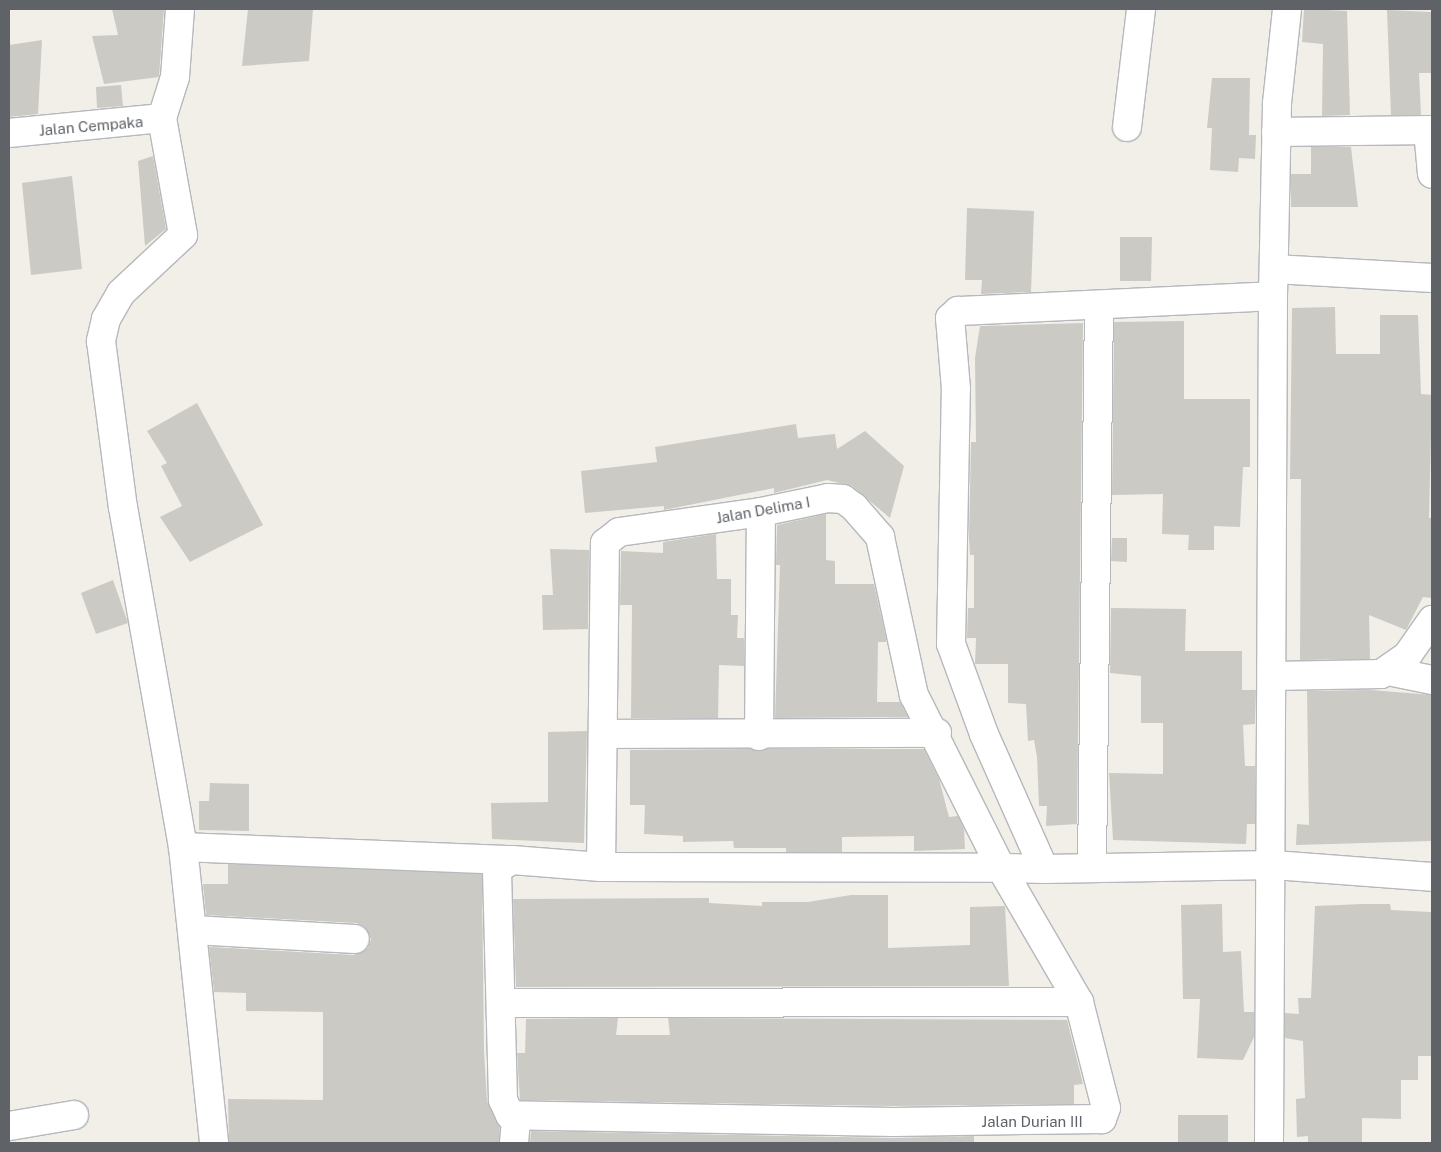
<!DOCTYPE html>
<html>
<head>
<meta charset="utf-8">
<style>
  body { margin:0 }
  #map { position:relative; width:1441px; height:1152px; overflow:hidden; background:#f1efe8; font-family:"Public Sans",sans-serif }
  div>[style] { position:absolute }
  .building>* { inset:0; background:#cccac5 }
  .roads { filter:drop-shadow(1px 0 #b5b8bc) drop-shadow(-1px 0 #b5b8bc) drop-shadow(0 1px #b5b8bc) drop-shadow(0 -1px #b5b8bc) }
  .minor>* { height:28px; margin:-14px; padding:0 14px; transform-origin:14px; border-radius:14px; background:#fff }
  span { translate:-50% -50%; white-space:nowrap; text-align:center; line-height:1.15; -webkit-text-stroke:5px #fff; paint-order:stroke }
  .street-label { font-size:15px; color:#5f6368 }
  .frame { position:absolute; inset:0; border:10px solid #5f6368; pointer-events:none }
</style>
</head>
<body>
<div id="map">
  <div class="building">
    <div style="clip-path:polygon(112px 9px,164px 9px,159px 77px,104px 84px,92px 36px,118px 35px)"></div>
    <div style="clip-path:polygon(248px 9px,313px 9px,309px 61px,242px 66px)"></div>
    <div style="clip-path:polygon(1304px 9px,1347px 11px,1350px 115px,1322px 116px,1323px 44px,1302px 42px)"></div>
    <div style="clip-path:polygon(1387px 10px,1432px 12px,1432px 73px,1419px 73px,1421px 115px,1391px 115px)"></div>
    <div style="clip-path:polygon(42px 40px,38px 114px,9px 117px,9px 45px)"></div>
    <div style="clip-path:polygon(1212px 78px,1250px 78px,1249px 135px,1256px 135px,1255px 159px,1239px 158px,1238px 172px,1210px 170px,1212px 128px,1207px 128px)"></div>
    <div style="clip-path:polygon(121px 85px,123px 106px,97px 108px,96px 87px)"></div>
    <div style="clip-path:polygon(1311px 147px,1351px 147px,1358px 207px,1291px 207px,1291px 174px,1311px 174px)"></div>
    <div style="clip-path:polygon(153px 156px,166px 229px,145px 246px,138px 161px)"></div>
    <div style="clip-path:polygon(72px 176px,82px 269px,31px 275px,22px 183px)"></div>
    <div style="clip-path:polygon(967px 208px,1034px 211px,1031px 292px,981px 294px,982px 280px,965px 280px)"></div>
    <div style="clip-path:polygon(1120px 237px,1152px 237px,1151px 281px,1120px 281px)"></div>
    <div style="clip-path:polygon(1335px 307px,1336px 354px,1380px 354px,1380px 315px,1418px 315px,1421px 394px,1432px 395px,1429px 518px,1432px 518px,1432px 598px,1423px 597px,1406px 630px,1369px 615px,1370px 659px,1300px 660px,1301px 479px,1290px 479px,1292px 308px)"></div>
    <div style="clip-path:polygon(1184px 321px,1184px 399px,1250px 399px,1250px 467px,1243px 467px,1240px 527px,1214px 526px,1214px 550px,1188px 550px,1189px 535px,1162px 534px,1163px 494px,1112px 495px,1114px 322px)"></div>
    <div style="clip-path:polygon(1083px 323px,1077px 824px,1046px 826px,1047px 806px,1039px 806px,1037px 757px,1034px 740px,1028px 741px,1026px 704px,1008px 703px,1008px 664px,975px 664px,976px 638px,967px 638px,968px 608px,974px 608px,974px 555px,970px 555px,969px 539px,971px 442px,976px 442px,975px 358px,980px 326px)"></div>
    <div style="clip-path:polygon(197px 403px,263px 525px,190px 562px,160px 517px,182px 506px,161px 466px,167px 463px,147px 431px)"></div>
    <div style="clip-path:polygon(796px 424px,798px 438px,835px 434px,837px 449px,865px 431px,904px 466px,890px 518px,852px 486px,827px 480px,774px 493px,774px 488px,664px 510px,664px 506px,585px 513px,581px 471px,657px 462px,655px 447px)"></div>
    <div style="clip-path:polygon(826px 514px,826px 560px,835px 561px,835px 584px,874px 584px,886px 638px,886px 642px,878px 642px,877px 702px,900px 702px,908px 717px,775px 718px,780px 565px,776px 565px,777px 525px)"></div>
    <div style="clip-path:polygon(716px 534px,717px 579px,731px 579px,731px 615px,738px 615px,737px 638px,744px 638px,744px 666px,719px 665px,718px 718px,631px 718px,632px 605px,620px 605px,621px 551px,663px 553px,663px 542px)"></div>
    <div style="clip-path:polygon(1112px 538px,1127px 538px,1127px 562px,1111px 561px)"></div>
    <div style="clip-path:polygon(550px 549px,589px 550px,588px 629px,543px 630px,542px 595px,553px 595px)"></div>
    <div style="clip-path:polygon(113px 580px,128px 623px,96px 634px,81px 593px)"></div>
    <div style="clip-path:polygon(1111px 608px,1186px 609px,1185px 651px,1242px 651px,1242px 690px,1256px 690px,1255px 724px,1243px 725px,1245px 766px,1255px 766px,1255px 824px,1247px 824px,1246px 844px,1113px 840px,1109px 773px,1163px 774px,1163px 723px,1141px 723px,1141px 676px,1110px 673px)"></div>
    <div style="clip-path:polygon(1371px 690px,1432px 695px,1432px 841px,1296px 845px,1297px 824px,1309px 825px,1307px 691px)"></div>
    <div style="clip-path:polygon(587px 731px,584px 843px,492px 839px,491px 803px,548px 802px,548px 732px)"></div>
    <div style="clip-path:polygon(751px 749px,924px 749px,939px 779px,949px 817px,958px 816px,964px 829px,965px 849px,914px 851px,914px 836px,842px 837px,842px 852px,786px 852px,786px 848px,734px 848px,733px 841px,683px 842px,683px 836px,644px 834px,645px 805px,630px 805px,630px 750px)"></div>
    <div style="clip-path:polygon(210px 783px,249px 784px,249px 831px,199px 830px,199px 801px,209px 801px)"></div>
    <div style="clip-path:polygon(228px 864px,482px 874px,484px 1051px,487px 1101px,500px 1126px,499px 1143px,229px 1143px,228px 1099px,323px 1100px,323px 1012px,246px 1011px,246px 993px,214px 992px,209px 947px,354px 955px,368px 948px,371px 939px,364px 926px,356px 923px,206px 915px,203px 884px,228px 884px)"></div>
    <div style="clip-path:polygon(851px 895px,888px 895px,888px 948px,970px 945px,970px 907px,1005px 906px,1009px 986px,516px 987px,513px 899px,709px 898px,709px 903px,762px 906px,762px 902px,808px 902px)"></div>
    <div style="clip-path:polygon(1222px 904px,1223px 952px,1241px 951px,1244px 1012px,1254px 1012px,1254px 1037px,1243px 1060px,1197px 1058px,1200px 999px,1183px 999px,1181px 905px)"></div>
    <div style="clip-path:polygon(1363px 904px,1390px 904px,1391px 910px,1431px 912px,1432px 1056px,1418px 1056px,1418px 1080px,1401px 1080px,1401px 1119px,1362px 1118px,1362px 1143px,1308px 1143px,1308px 1136px,1297px 1137px,1296px 1099px,1305px 1098px,1303px 1041px,1285px 1038px,1285px 1013px,1299px 1014px,1298px 998px,1311px 998px,1315px 906px)"></div>
    <div style="clip-path:polygon(618px 1018px,616px 1035px,670px 1035px,668px 1018px,1067px 1020px,1083px 1084px,1074px 1085px,1074px 1104px,894px 1106px,520px 1100px,517px 1053px,525px 1053px,526px 1019px)"></div>
    <div style="clip-path:polygon(1178px 1115px,1228px 1115px,1228px 1143px,1178px 1143px)"></div>
    <div style="clip-path:polygon(531px 1131px,894px 1138px,974px 1136px,974px 1143px,530px 1143px)"></div>
  </div>
  <div class="roads">
    <div class="minor">
      <div style="left:162px;top:118px;width:119px;rotate:79.8deg"></div>
      <div style="left:183px;top:235px;width:85px;rotate:136.9deg"></div>
      <div style="left:121px;top:293px;width:30px;rotate:120deg"></div>
      <div style="left:106px;top:319px;width:23px;rotate:103deg"></div>
      <div style="left:101px;top:341px;width:167px;rotate:82.5deg"></div>
      <div style="left:123px;top:507px;width:345px;rotate:80deg"></div>
      <div style="left:183px;top:847px;width:298px;rotate:84deg"></div>
      <div style="left:1127px;top:127px;width:119px;rotate:-83.2deg"></div>
      <div style="left:1428px;top:130px;width:44px;rotate:84.8deg"></div>
      <div style="left:1276px;top:132px;width:156px;rotate:-0.7deg"></div>
      <div style="left:9px;top:133px;width:154px;rotate:-5.6deg"></div>
      <div style="left:162px;top:118px;width:43px;rotate:-72.4deg"></div>
      <div style="left:175px;top:77px;width:68px;rotate:-85.8deg"></div>
      <div style="left:1275px;top:269px;width:157px;rotate:3.3deg"></div>
      <div style="left:1388px;top:671px;width:45px;rotate:11.6deg"></div>
      <div style="left:1273px;top:676px;width:108px;rotate:-1.1deg"></div>
      <div style="left:1381px;top:674px;width:32px;rotate:-35deg"></div>
      <div style="left:1407px;top:656px;width:44px;rotate:-55.2deg"></div>
      <div style="left:603px;top:734px;width:334px;rotate:-0.2deg"></div>
      <div style="left:759px;top:736px;width:224px;rotate:-89.5deg"></div>
      <div style="left:183px;top:847px;width:329px;rotate:2.3deg"></div>
      <div style="left:601px;top:867px;width:324px;rotate:-89.3deg"></div>
      <div style="left:605px;top:543px;width:18px;rotate:-38deg"></div>
      <div style="left:619px;top:532px;width:143px;rotate:-8deg"></div>
      <div style="left:761px;top:512px;width:68px;rotate:-11.8deg"></div>
      <div style="left:828px;top:498px;width:15px;rotate:4deg"></div>
      <div style="left:843px;top:499px;width:14px;rotate:36deg"></div>
      <div style="left:854px;top:507px;width:40px;rotate:49deg"></div>
      <div style="left:880px;top:537px;width:162px;rotate:77.9deg"></div>
      <div style="left:914px;top:695px;width:194px;rotate:63.3deg"></div>
      <div style="left:1001px;top:868px;width:155px;rotate:59.8deg"></div>
      <div style="left:1079px;top:1002px;width:109px;rotate:75.7deg"></div>
      <div style="left:1106px;top:1108px;width:12px;rotate:110deg"></div>
      <div style="left:1102px;top:1119px;width:208px;rotate:179.2deg"></div>
      <div style="left:894px;top:1122px;width:384px;rotate:-179deg"></div>
      <div style="left:510px;top:1115px;width:17px;rotate:-115deg"></div>
      <div style="left:503px;top:1100px;width:231px;rotate:-91.5deg"></div>
      <div style="left:497px;top:869px;width:17px;rotate:-31deg"></div>
      <div style="left:512px;top:860px;width:89px;rotate:4.5deg"></div>
      <div style="left:601px;top:867px;width:400px;rotate:0.1deg"></div>
      <div style="left:1001px;top:868px;width:43px;rotate:1.3deg"></div>
      <div style="left:1044px;top:869px;width:230px;rotate:-1deg"></div>
      <div style="left:1274px;top:865px;width:158px;rotate:4.3deg"></div>
      <div style="left:1092px;top:867px;width:562px;rotate:-89.29deg"></div>
      <div style="left:1044px;top:869px;width:148px;rotate:-114deg"></div>
      <div style="left:984px;top:734px;width:96px;rotate:-110.1deg"></div>
      <div style="left:951px;top:644px;width:255px;rotate:-88.9deg"></div>
      <div style="left:956px;top:389px;width:71px;rotate:-94.8deg"></div>
      <div style="left:950px;top:318px;width:11px;rotate:-41deg"></div>
      <div style="left:958px;top:311px;width:315px;rotate:-2.7deg"></div>
      <div style="left:193px;top:930px;width:162px;rotate:3.2deg"></div>
      <div style="left:501px;top:1003px;width:578px;rotate:-0.1deg"></div>
      <div style="left:9px;top:1126px;width:66px;rotate:-9.6deg"></div>
      <div style="left:514px;top:1143px;width:24px;rotate:-85deg"></div>
      <div style="left:1269px;top:1143px;width:847px;rotate:-89.73deg"></div>
      <div style="left:1273px;top:296px;width:193px;rotate:-88.8deg"></div>
      <div style="left:1277px;top:103px;width:95px;rotate:-83.9deg"></div>
    </div>
  </div>
  <div class="street-label">
    <span style="left:91px;top:126px;rotate:-5deg">Jalan Cempaka</span>
    <span style="left:763px;top:510px;rotate:-10deg">Jalan Delima I</span>
    <span style="left:1032px;top:1122px">Jalan Durian III</span>
  </div>
  <div class="frame"></div>
</div>
</body>
</html>
